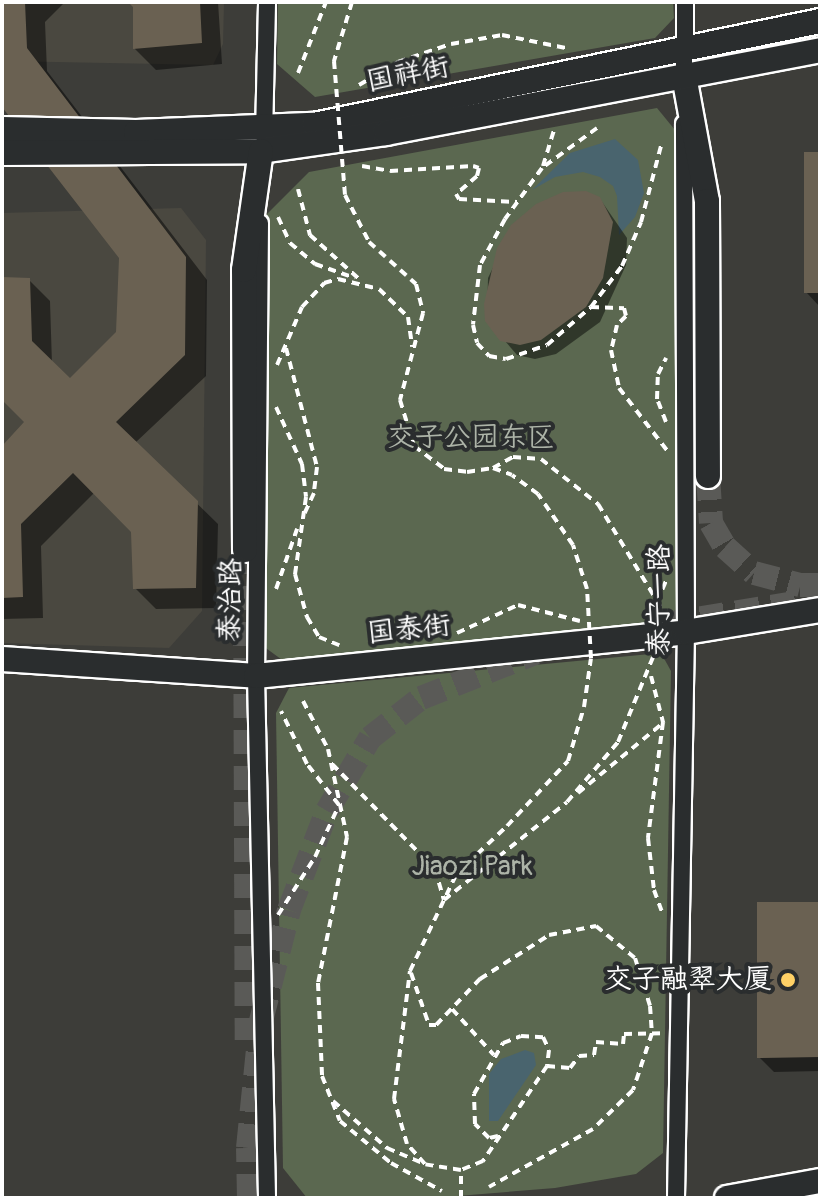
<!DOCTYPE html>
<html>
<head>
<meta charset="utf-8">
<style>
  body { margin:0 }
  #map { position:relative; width:822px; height:1200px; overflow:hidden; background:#3d3d39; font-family:Pangolin,"LXGW WenKai TC",sans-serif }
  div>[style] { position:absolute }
  .built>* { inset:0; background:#4a4840 }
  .green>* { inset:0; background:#5b6850 }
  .water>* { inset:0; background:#49646e }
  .shadow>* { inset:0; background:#0007 }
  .building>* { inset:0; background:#6a6152 }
  .secondary-tunnel>* { height:24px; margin-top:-12px; transform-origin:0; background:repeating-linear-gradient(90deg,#5a5a57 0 24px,transparent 0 36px) }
  .path>* { height:4px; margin-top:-2px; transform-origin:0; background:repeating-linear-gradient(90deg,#fff 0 8px,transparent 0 14px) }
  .roads { filter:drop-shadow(2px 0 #fff) drop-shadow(-2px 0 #fff) drop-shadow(0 2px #fff) drop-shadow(0 -2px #fff) }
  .street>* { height:16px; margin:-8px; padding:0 8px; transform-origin:8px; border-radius:8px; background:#2a2d2e }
  .secondary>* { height:24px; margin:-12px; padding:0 12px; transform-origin:12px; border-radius:12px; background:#2a2d2e }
  .path-bridge>* { height:4px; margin-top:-2px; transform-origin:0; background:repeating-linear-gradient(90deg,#fff 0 8px,transparent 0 14px) }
  .dots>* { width:22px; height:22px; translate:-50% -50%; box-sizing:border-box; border:4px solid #2a2d2e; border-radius:50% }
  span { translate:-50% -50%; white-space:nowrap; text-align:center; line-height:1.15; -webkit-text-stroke:8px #2a2d2e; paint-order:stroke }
  .street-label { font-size:28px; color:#fff }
  .park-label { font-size:28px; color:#adb4a8 }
  .poi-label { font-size:28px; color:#fff }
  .right { translate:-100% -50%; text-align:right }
  .frame { position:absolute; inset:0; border:4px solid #fff; pointer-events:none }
</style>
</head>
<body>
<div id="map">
  <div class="built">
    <div style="clip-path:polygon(2px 2px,224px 2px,223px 44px,213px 65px,2px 61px)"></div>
    <div style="clip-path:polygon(181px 208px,206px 240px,202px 611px,169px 648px,2px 643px,2px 213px)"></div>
  </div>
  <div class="green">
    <div style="clip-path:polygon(278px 2px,673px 2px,674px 18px,655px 38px,315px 97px,277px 64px)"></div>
    <div style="clip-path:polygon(657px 108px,675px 130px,682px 606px,659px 622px,565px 639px,285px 662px,263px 646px,262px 219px,309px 172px)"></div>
    <div style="clip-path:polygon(661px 653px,671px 671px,663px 1153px,636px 1174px,555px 1188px,433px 1198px,307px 1198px,283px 1168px,276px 713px,289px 688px)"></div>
  </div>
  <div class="water">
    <div style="clip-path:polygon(615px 139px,638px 160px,644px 193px,635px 217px,619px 235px,617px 196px,613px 186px,600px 177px,583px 172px,555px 177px,532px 190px,570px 153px)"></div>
    <div style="clip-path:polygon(525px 1050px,534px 1053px,536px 1065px,498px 1121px,489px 1121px,489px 1074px,501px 1059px)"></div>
  </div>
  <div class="shadow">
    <div style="clip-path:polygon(2px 2px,65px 2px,45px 22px,47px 71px,207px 280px,206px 376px,135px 443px,218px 524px,216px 608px,156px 609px,135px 588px,133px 531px,95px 492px,41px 546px,43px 618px,2px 619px,2px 449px,26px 422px,2px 397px,2px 279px,29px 280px,50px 301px,52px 364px,70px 381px,118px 333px,121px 258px,2px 104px)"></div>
    <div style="clip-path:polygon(131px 2px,218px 2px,222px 64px,156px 70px,135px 49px,135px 6px)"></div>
    <div style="clip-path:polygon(820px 154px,820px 307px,806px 292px)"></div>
    <div style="clip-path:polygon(600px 199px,627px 238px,626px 265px,600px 322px,556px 354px,535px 359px,517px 355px,487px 320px,488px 278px,513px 226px)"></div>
    <div style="clip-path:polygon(820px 904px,820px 1071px,774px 1072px,759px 1057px)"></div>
  </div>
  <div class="building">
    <div style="clip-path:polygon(2px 2px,25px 2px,27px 48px,186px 257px,185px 355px,116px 422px,198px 501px,196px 588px,133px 589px,131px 532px,73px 473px,21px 524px,23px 597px,2px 598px,2px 446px,24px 422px,2px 400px,2px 277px,30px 278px,32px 341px,70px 378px,116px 332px,119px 258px,2px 107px)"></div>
    <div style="clip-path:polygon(128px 2px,200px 2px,202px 43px,133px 49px,133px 7px)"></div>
    <div style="clip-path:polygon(804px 152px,820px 152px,820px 293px,804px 293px)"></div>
    <div style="clip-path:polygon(586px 191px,600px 197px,613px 222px,603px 278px,586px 307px,541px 340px,520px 345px,500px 341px,485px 321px,484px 304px,497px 248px,511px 225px,536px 204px,563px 192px)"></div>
    <div style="clip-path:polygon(757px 902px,820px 902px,820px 1057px,757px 1058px)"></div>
  </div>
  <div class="secondary-tunnel">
    <div style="left:708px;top:476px;width:47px;rotate:86.3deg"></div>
    <div style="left:711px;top:523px;width:28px;rotate:60deg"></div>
    <div style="left:725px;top:547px;width:39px;rotate:42deg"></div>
    <div style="left:754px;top:573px;width:48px;rotate:14.6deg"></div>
    <div style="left:800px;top:585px;width:20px"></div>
    <div style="left:245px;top:550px;width:490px;rotate:89.8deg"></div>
    <div style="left:665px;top:624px;width:157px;rotate:-9.2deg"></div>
    <div style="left:249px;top:1198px;width:50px;rotate:-91.1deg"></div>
    <div style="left:248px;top:1148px;width:128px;rotate:-84.2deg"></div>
    <div style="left:261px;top:1021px;width:114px;rotate:-75.8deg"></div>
    <div style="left:289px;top:910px;width:106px;rotate:-69deg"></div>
    <div style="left:327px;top:811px;width:85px;rotate:-59.5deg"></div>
    <div style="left:370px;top:738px;width:65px;rotate:-38.1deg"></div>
    <div style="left:421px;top:698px;width:123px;rotate:-21.5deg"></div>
  </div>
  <div class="path">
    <div style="left:298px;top:73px;width:76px;rotate:-68.5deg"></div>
    <div style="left:359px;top:85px;width:45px;rotate:-30.5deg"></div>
    <div style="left:398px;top:62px;width:56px;rotate:-18.8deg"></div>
    <div style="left:451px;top:44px;width:52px;rotate:-10deg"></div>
    <div style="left:502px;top:35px;width:65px;rotate:11.5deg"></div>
    <div style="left:597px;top:128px;width:68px;rotate:144deg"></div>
    <div style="left:542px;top:168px;width:63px;rotate:126deg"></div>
    <div style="left:505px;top:219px;width:52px;rotate:118.5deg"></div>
    <div style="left:480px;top:265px;width:60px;rotate:96.7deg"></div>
    <div style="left:473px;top:325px;width:18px;rotate:77deg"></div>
    <div style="left:477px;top:343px;width:18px;rotate:47deg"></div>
    <div style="left:489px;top:356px;width:17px;rotate:10deg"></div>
    <div style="left:506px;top:359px;width:43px;rotate:-18.9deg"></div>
    <div style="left:547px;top:345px;width:58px;rotate:-40.8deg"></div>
    <div style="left:591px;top:307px;width:51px;rotate:-52.9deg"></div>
    <div style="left:622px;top:266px;width:48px;rotate:-66.6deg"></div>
    <div style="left:641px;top:222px;width:83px;rotate:-75.3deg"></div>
    <div style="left:362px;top:166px;width:28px;rotate:10deg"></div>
    <div style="left:390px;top:171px;width:83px;rotate:-3.4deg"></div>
    <div style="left:473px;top:166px;width:6px;rotate:18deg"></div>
    <div style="left:479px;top:168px;width:8px;rotate:104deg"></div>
    <div style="left:477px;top:176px;width:28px;rotate:139deg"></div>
    <div style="left:456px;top:194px;width:6px;rotate:59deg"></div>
    <div style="left:459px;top:199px;width:58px;rotate:3deg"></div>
    <div style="left:543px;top:166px;width:37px;rotate:-73deg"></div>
    <div style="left:298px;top:189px;width:48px;rotate:75.4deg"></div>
    <div style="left:310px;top:235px;width:66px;rotate:41.9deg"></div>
    <div style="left:278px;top:217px;width:29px;rotate:65deg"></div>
    <div style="left:290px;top:243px;width:33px;rotate:40deg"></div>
    <div style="left:315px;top:264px;width:42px;rotate:19.3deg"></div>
    <div style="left:416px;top:284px;width:30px;rotate:76deg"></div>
    <div style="left:423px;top:313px;width:90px;rotate:104.8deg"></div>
    <div style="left:400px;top:400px;width:48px;rotate:73.1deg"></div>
    <div style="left:414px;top:446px;width:38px;rotate:37deg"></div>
    <div style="left:444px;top:469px;width:23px;rotate:7deg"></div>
    <div style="left:467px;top:472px;width:26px;rotate:-9deg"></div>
    <div style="left:493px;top:468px;width:20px;rotate:20deg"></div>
    <div style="left:591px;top:307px;width:33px;rotate:2deg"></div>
    <div style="left:624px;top:308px;width:8px;rotate:76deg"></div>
    <div style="left:626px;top:316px;width:13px;rotate:135deg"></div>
    <div style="left:617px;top:325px;width:26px;rotate:103deg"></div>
    <div style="left:611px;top:350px;width:39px;rotate:78deg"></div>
    <div style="left:619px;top:388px;width:82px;rotate:52.4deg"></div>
    <div style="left:286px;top:348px;width:123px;rotate:75.4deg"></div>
    <div style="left:317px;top:467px;width:26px;rotate:97deg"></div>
    <div style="left:314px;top:493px;width:23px;rotate:115deg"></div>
    <div style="left:277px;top:365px;width:63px;rotate:-66.7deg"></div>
    <div style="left:302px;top:307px;width:33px;rotate:-47deg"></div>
    <div style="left:324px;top:283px;width:15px;rotate:-16deg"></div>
    <div style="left:338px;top:279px;width:42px;rotate:13.7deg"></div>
    <div style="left:379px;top:289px;width:40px;rotate:44deg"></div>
    <div style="left:408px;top:317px;width:30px;rotate:82deg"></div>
    <div style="left:276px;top:407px;width:63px;rotate:65.5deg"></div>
    <div style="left:302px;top:464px;width:33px;rotate:83deg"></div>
    <div style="left:306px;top:497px;width:78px;rotate:98.1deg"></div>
    <div style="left:295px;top:574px;width:45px;rotate:74.4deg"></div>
    <div style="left:307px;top:617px;width:23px;rotate:59deg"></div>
    <div style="left:319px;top:637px;width:22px;rotate:22deg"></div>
    <div style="left:666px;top:422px;width:25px;rotate:-111deg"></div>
    <div style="left:657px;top:399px;width:25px;rotate:-88deg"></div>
    <div style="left:658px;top:374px;width:18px;rotate:-63deg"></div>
    <div style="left:493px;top:468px;width:23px;rotate:-29deg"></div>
    <div style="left:513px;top:457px;width:28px;rotate:4deg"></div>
    <div style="left:541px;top:459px;width:73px;rotate:38.3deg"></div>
    <div style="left:598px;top:504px;width:125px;rotate:58.7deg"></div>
    <div style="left:276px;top:589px;width:64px;rotate:-70.7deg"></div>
    <div style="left:657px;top:602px;width:26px;rotate:-67deg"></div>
    <div style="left:457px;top:633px;width:67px;rotate:-24.7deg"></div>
    <div style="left:518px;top:605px;width:64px;rotate:14.5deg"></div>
    <div style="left:651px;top:676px;width:48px;rotate:75.4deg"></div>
    <div style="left:663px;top:722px;width:117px;rotate:97.4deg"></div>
    <div style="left:648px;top:838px;width:52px;rotate:83.4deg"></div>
    <div style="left:654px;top:890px;width:27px;rotate:70deg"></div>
    <div style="left:303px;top:701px;width:54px;rotate:62.5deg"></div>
    <div style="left:328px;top:749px;width:90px;rotate:77.8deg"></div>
    <div style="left:347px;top:837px;width:149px;rotate:101.2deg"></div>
    <div style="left:318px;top:983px;width:93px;rotate:87.5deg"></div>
    <div style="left:322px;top:1076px;width:48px;rotate:68.2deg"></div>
    <div style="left:340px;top:1121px;width:66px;rotate:39.5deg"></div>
    <div style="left:391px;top:1163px;width:58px;rotate:28.8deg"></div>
    <div style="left:332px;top:764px;width:147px;rotate:45.6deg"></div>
    <div style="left:435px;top:869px;width:32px;rotate:74deg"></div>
    <div style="left:444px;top:900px;width:157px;rotate:-38.5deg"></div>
    <div style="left:567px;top:802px;width:79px;rotate:-49.6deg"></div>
    <div style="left:618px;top:742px;width:92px;rotate:-67.6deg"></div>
    <div style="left:578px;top:793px;width:112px;rotate:-39.5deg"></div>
    <div style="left:278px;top:915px;width:69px;rotate:-57.5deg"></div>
    <div style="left:315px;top:857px;width:57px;rotate:-65.2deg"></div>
    <div style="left:339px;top:805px;width:52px;rotate:-128deg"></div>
    <div style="left:307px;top:764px;width:59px;rotate:-116.1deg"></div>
    <div style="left:411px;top:973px;width:55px;rotate:70.9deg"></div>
    <div style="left:429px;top:1025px;width:7px"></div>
    <div style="left:436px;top:1025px;width:64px;rotate:-46.3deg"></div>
    <div style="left:480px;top:979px;width:82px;rotate:-32.5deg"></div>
    <div style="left:549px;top:935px;width:48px;rotate:-10.8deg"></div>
    <div style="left:596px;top:926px;width:50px;rotate:39.4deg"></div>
    <div style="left:635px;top:958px;width:50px;rotate:72.6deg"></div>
    <div style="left:650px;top:1006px;width:27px;rotate:86deg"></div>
    <div style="left:652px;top:1033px;width:60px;rotate:108.4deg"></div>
    <div style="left:633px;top:1090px;width:56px;rotate:135.7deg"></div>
    <div style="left:593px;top:1129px;width:119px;rotate:150.9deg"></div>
    <div style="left:452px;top:1009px;width:62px;rotate:47.6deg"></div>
    <div style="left:547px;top:1066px;width:23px;rotate:5deg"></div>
    <div style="left:570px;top:1068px;width:15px;rotate:-53deg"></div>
    <div style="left:579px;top:1056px;width:15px;rotate:-4deg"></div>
    <div style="left:594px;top:1055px;width:13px;rotate:-81deg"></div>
    <div style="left:596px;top:1042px;width:27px;rotate:4deg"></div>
    <div style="left:623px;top:1044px;width:10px;rotate:-84deg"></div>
    <div style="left:624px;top:1034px;width:39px;rotate:-1deg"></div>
    <div style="left:333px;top:1101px;width:72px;rotate:41deg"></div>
    <div style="left:387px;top:1148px;width:39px;rotate:23deg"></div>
    <div style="left:498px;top:1136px;width:9px;rotate:167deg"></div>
    <div style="left:489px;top:1138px;width:20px;rotate:-135deg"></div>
    <div style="left:475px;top:1124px;width:30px;rotate:-92deg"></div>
    <div style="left:474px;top:1094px;width:59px;rotate:-60.4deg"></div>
    <div style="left:503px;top:1043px;width:19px;rotate:-21deg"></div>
    <div style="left:521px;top:1036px;width:22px;rotate:3deg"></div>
    <div style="left:543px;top:1037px;width:14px;rotate:65deg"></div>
    <div style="left:549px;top:1050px;width:16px;rotate:97deg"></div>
    <div style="left:547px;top:1066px;width:115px;rotate:124deg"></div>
    <div style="left:483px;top:1161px;width:24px;rotate:158deg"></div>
    <div style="left:461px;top:1170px;width:36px;rotate:-171deg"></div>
    <div style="left:425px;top:1164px;width:27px;rotate:-132deg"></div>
    <div style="left:407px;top:1144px;width:47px;rotate:-106.1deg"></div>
    <div style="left:394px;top:1099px;width:129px;rotate:-82.9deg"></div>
    <div style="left:410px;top:971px;width:109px;rotate:-64.4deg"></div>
    <div style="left:457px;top:873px;width:69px;rotate:-43.2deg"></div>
    <div style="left:461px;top:1198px;width:28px;rotate:-90deg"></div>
  </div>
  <div class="roads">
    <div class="street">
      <div style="left:684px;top:84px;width:82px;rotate:-89.3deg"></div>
      <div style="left:264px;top:136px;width:134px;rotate:-88.7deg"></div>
      <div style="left:260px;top:223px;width:453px;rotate:90.5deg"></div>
      <div style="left:256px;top:676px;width:522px;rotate:88.79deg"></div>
      <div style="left:676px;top:1198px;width:566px;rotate:-88.99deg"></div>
      <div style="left:686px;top:632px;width:508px;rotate:-90.23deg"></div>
    </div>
    <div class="secondary">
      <div style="left:684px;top:76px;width:127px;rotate:79.6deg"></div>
      <div style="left:707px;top:201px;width:275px;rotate:89.8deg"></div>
      <div style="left:2px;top:129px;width:134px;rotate:1.3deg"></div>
      <div style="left:136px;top:132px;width:178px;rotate:-2.3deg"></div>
      <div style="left:314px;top:125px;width:517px;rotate:-11.61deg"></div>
      <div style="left:2px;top:153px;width:259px;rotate:-0.4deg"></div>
      <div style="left:261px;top:151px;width:126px;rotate:-8.2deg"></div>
      <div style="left:386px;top:133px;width:442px;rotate:-10.8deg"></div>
      <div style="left:245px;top:550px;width:280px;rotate:-90.2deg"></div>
      <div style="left:244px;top:270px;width:120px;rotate:-81.9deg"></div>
      <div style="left:2px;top:659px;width:255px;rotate:3.8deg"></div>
      <div style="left:256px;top:676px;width:432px;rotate:-5.8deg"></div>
      <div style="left:686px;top:632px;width:136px;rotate:-9.3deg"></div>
      <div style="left:727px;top:1198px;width:95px;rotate:-10.4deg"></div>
    </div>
  </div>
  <div class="path-bridge">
    <div style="left:352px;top:2px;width:62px;rotate:107deg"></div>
    <div style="left:334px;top:61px;width:134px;rotate:85.3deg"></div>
    <div style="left:345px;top:195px;width:53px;rotate:62.9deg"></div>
    <div style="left:369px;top:242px;width:63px;rotate:41.8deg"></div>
    <div style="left:507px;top:826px;width:89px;rotate:-46.8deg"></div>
    <div style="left:568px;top:761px;width:56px;rotate:-73.5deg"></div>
    <div style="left:584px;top:707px;width:49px;rotate:-81.9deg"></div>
    <div style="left:591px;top:658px;width:69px;rotate:-93.3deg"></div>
    <div style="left:587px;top:589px;width:46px;rotate:-107.7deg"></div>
    <div style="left:573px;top:545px;width:62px;rotate:-124.5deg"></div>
    <div style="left:538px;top:494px;width:32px;rotate:-144deg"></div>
  </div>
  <div class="dots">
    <div style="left:788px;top:980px;background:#ffd166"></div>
  </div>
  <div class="street-label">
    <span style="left:408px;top:75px;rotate:-11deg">国祥街</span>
    <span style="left:231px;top:600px;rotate:-89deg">泰治路</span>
    <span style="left:660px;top:600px;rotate:-90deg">泰宁一路</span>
    <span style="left:409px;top:630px;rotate:-6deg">国泰街</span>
  </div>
  <div class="park-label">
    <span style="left:471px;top:438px">交子公园东区</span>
    <span style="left:472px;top:867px">Jiaozi Park</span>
  </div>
  <div class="poi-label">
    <span class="right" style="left:772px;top:980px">交子融翠大厦</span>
  </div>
  <div class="frame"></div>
</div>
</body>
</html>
